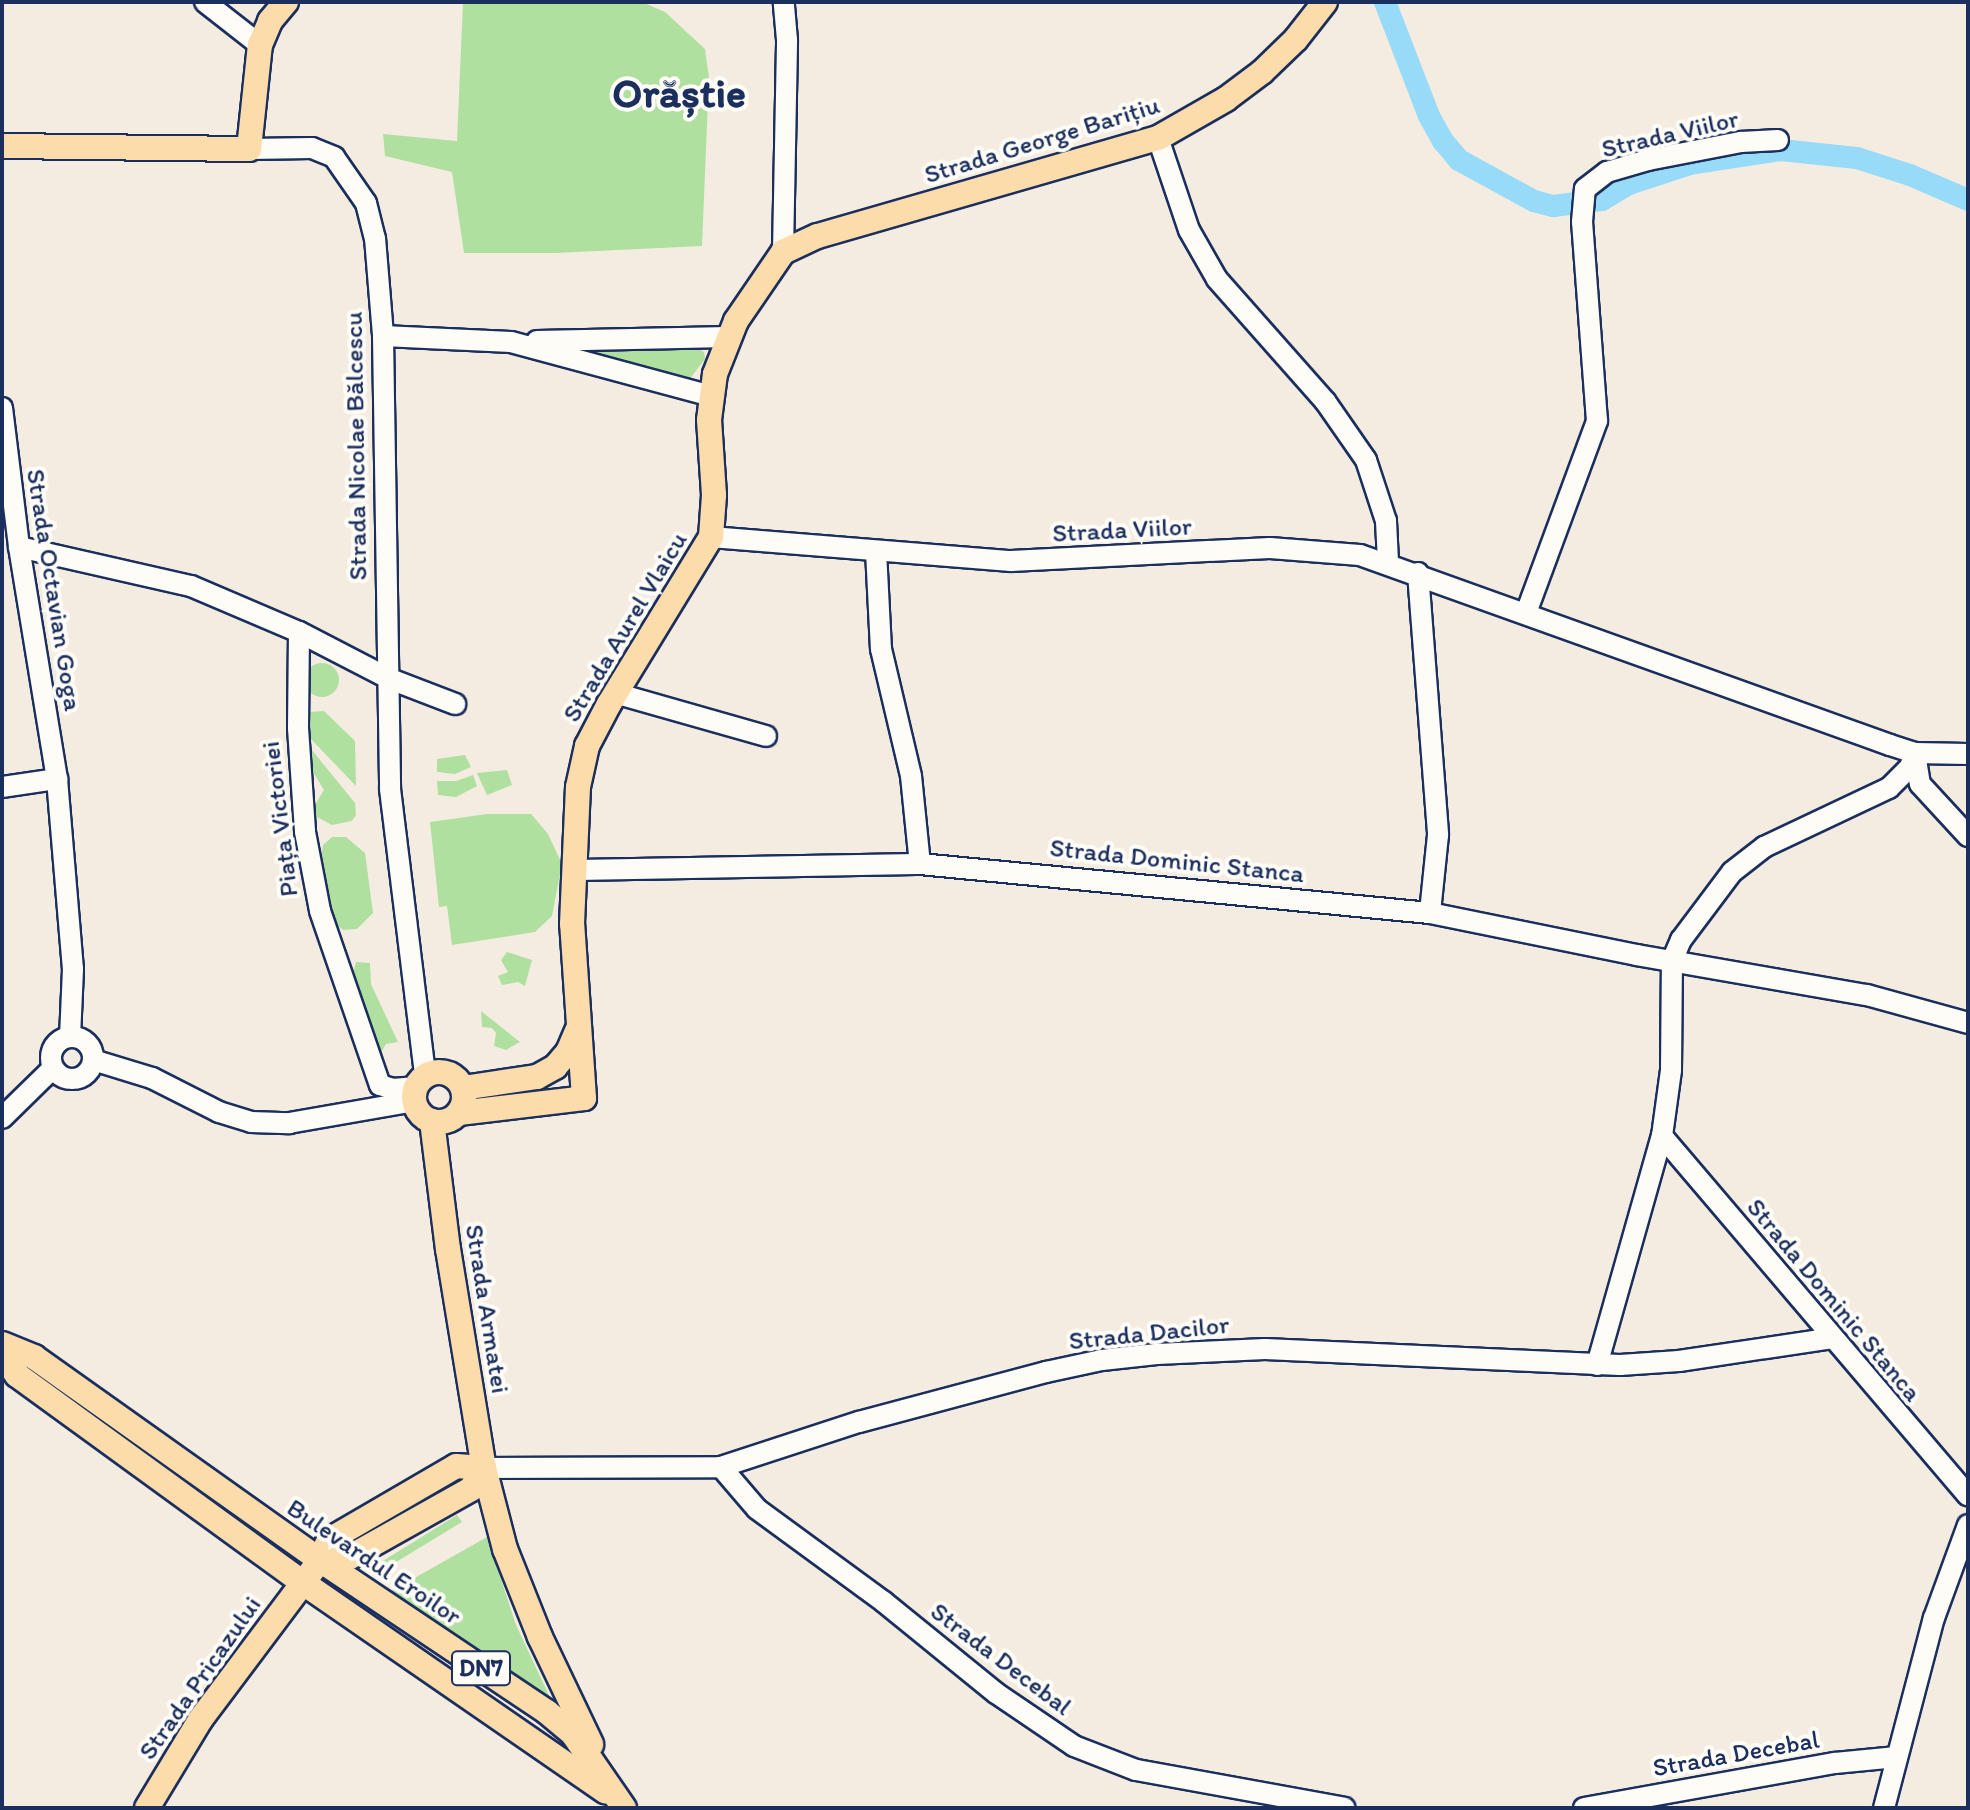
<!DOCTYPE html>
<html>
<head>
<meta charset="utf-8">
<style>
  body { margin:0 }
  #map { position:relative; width:1970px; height:1810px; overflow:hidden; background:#f5ece1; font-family:Itim,sans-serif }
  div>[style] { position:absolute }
  .green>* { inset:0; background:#b0e0a0 }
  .round { border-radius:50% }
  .canal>* { height:22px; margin:-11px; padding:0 11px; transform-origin:11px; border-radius:11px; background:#97dbf9 }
  .roads { filter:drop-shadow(2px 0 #1b2f5e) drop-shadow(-2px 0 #1b2f5e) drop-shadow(0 2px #1b2f5e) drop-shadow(0 -2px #1b2f5e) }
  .minor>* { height:20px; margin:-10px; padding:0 10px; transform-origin:10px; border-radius:10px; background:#fdfcf7 }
  .minor>.ring { margin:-10px; padding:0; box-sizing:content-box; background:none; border:20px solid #fdfcf7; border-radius:50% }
  .major>* { height:24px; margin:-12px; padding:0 12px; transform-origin:12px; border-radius:12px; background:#fddcac }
  .major>.ring { margin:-12px; padding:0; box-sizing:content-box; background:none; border:24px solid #fddcac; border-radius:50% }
  span { translate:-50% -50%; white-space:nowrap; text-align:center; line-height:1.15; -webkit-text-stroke:8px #fdfcf7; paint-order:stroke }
  .shield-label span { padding:2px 6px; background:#fdfcf7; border:2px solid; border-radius:6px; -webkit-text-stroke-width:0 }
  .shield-label { font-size:24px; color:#1b2f5e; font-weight:700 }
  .street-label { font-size:26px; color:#1b2f5e }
  .town-label { font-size:42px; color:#1b2f5e; font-weight:700 }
  .frame { position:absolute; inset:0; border:4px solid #1b2f5e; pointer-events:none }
</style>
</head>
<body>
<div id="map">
  <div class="green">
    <div style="clip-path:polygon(463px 2px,642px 2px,665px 12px,705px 49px,709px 77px,702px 246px,555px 253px,464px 253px,452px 172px,385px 156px,383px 134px,457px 141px)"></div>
    <div style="clip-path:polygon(691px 345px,704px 352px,705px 359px,689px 380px,588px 354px,590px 347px)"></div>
    <div class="round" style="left:305px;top:663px;width:34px;height:34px"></div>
    <div style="clip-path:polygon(324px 711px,355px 741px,356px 786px,308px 736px,308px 712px)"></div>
    <div style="clip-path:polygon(307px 744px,355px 803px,356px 815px,352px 821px,332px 825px,315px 816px,313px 808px,324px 790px,307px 762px)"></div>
    <div style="clip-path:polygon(465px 755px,471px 767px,455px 774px,437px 772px,437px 759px)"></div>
    <div style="clip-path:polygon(507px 770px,512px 785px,487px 795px,477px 773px)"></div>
    <div style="clip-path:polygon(473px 775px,477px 786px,456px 797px,438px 795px,437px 781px,456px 781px)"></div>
    <div style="clip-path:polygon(487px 814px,531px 814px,548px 834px,562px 864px,552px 916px,535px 932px,452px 945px,447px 906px,439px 907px,430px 822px)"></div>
    <div style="clip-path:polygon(332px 837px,346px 837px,365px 853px,373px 913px,357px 929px,343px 930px,333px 922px,324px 892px,321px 857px,323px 845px)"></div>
    <div style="clip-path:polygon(507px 952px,532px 960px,525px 986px,518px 982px,502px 985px,498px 976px,508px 972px,501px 960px)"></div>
    <div style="clip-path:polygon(356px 962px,370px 963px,371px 984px,398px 1042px,386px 1044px,380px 1054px,353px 973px)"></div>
    <div style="clip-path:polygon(481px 1011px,520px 1042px,506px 1050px,494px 1046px,496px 1033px,492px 1028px,482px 1027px)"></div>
    <div style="clip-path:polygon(457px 1515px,462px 1522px,383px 1570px,378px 1564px)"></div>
    <div style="clip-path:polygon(487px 1537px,516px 1625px,554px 1706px,388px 1593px)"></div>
  </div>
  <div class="canal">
    <div style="left:1385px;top:2px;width:122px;rotate:68.9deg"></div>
    <div style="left:1429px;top:116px;width:29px;rotate:61deg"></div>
    <div style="left:1443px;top:141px;width:25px;rotate:50deg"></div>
    <div style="left:1459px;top:160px;width:85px;rotate:28.7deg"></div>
    <div style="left:1534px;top:201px;width:20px;rotate:15deg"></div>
    <div style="left:1553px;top:206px;width:49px;rotate:-7deg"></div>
    <div style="left:1602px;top:200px;width:31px;rotate:-31deg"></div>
    <div style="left:1629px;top:184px;width:64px;rotate:-18.2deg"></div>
    <div style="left:1690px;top:164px;width:92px;rotate:-8.7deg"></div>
    <div style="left:1781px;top:150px;width:76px;rotate:6deg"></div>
    <div style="left:1857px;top:158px;width:56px;rotate:17.8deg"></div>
    <div style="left:1910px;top:175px;width:63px;rotate:23.3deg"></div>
  </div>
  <div class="roads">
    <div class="minor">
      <div style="left:205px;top:2px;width:70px;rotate:38deg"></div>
      <div style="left:1158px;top:138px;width:97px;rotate:71.4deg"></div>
      <div style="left:1189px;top:230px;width:56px;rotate:60.3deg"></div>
      <div style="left:1217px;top:279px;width:163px;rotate:48.5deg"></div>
      <div style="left:1325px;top:401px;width:72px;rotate:55.2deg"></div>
      <div style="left:1366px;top:460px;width:64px;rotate:71.8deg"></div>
      <div style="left:1386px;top:521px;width:41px;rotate:87.2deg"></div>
      <div style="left:249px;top:149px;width:63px;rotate:-0.9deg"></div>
      <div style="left:312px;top:148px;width:24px;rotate:22deg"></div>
      <div style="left:334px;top:157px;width:56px;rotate:55.2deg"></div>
      <div style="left:366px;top:203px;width:36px;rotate:76deg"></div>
      <div style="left:375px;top:238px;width:98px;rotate:85.3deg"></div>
      <div style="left:383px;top:336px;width:453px;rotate:89.1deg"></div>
      <div style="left:390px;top:789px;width:289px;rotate:83deg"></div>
      <div style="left:783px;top:252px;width:212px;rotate:-88.9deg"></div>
      <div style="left:787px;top:40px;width:38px;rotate:-95deg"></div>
      <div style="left:383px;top:336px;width:128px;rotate:2.7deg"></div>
      <div style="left:511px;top:342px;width:207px;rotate:15.1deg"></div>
      <div style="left:537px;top:341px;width:191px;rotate:-1.2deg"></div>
      <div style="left:2px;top:408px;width:140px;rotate:83deg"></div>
      <div style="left:19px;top:547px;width:235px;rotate:80.7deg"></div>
      <div style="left:57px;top:779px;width:191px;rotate:85.2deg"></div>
      <div style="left:73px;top:969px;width:68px;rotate:92.5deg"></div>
      <div style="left:711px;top:537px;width:301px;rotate:4.6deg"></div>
      <div style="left:1011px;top:561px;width:259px;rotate:-2.9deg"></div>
      <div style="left:1270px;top:548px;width:90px;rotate:4.4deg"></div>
      <div style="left:1360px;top:555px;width:563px;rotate:19.72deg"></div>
      <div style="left:1890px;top:745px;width:26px;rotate:18deg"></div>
      <div style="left:1915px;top:753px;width:53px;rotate:1.1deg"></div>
      <div style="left:19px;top:547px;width:176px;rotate:12.8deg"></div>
      <div style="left:191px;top:586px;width:117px;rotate:23.1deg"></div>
      <div style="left:299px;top:632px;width:102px;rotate:27.3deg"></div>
      <div style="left:390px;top:679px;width:70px;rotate:21deg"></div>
      <div style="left:876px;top:551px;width:98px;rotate:87.1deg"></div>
      <div style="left:881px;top:649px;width:130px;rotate:76.7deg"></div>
      <div style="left:911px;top:776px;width:88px;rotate:84.2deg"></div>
      <div style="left:1418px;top:573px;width:263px;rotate:85.6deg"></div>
      <div style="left:1438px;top:835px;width:78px;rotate:95.9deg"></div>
      <div style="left:1526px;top:613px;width:205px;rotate:-69.7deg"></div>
      <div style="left:1597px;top:421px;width:200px;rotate:-94.3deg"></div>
      <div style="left:1582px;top:222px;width:33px;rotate:-85deg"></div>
      <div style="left:1585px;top:189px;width:28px;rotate:-38deg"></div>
      <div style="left:1607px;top:172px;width:43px;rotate:-16.3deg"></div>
      <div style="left:1648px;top:160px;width:95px;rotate:-11deg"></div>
      <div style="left:1741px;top:142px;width:37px;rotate:-3deg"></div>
      <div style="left:299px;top:632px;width:96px;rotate:90.6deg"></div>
      <div style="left:298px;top:728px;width:104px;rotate:86.1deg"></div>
      <div style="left:305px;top:832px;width:80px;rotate:79.2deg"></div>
      <div style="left:320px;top:911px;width:184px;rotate:71deg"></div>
      <div style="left:380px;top:1085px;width:14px;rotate:17deg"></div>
      <div style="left:393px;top:1089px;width:23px;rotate:-5deg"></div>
      <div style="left:615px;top:693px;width:157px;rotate:15.9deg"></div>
      <div style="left:1915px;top:753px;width:31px;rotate:81deg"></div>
      <div style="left:1920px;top:784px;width:71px;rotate:47.3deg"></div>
      <div style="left:2px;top:787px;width:56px;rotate:-8.3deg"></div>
      <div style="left:573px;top:870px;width:347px;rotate:-1deg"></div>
      <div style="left:920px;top:864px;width:512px;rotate:5.49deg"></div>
      <div style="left:1430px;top:913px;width:211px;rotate:11.5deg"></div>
      <div style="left:1637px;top:955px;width:233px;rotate:9.9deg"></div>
      <div style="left:1867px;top:995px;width:105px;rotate:15.5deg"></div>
      <div class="ring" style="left:51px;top:1037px;width:22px;height:22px"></div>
      <div style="left:93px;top:1060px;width:62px;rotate:17deg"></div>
      <div style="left:152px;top:1078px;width:75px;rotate:26.9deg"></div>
      <div style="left:219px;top:1112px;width:34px;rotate:17deg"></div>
      <div style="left:251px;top:1122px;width:38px;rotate:2deg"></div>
      <div style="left:289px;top:1123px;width:128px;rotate:-9.9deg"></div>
      <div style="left:2px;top:1118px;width:71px;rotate:-44.4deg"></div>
      <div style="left:1662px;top:1136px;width:472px;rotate:49.6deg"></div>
      <div style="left:1597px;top:1365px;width:238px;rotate:-74.2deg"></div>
      <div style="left:1662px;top:1136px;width:67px;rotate:-82.2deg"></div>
      <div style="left:1671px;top:1070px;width:109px;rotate:-89.5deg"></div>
      <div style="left:1672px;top:961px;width:23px;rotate:-67deg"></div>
      <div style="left:1681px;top:940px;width:85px;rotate:-53.1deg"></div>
      <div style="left:1732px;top:872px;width:41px;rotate:-38deg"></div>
      <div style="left:1764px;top:847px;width:138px;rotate:-25.3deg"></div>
      <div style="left:1889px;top:788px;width:30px;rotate:-45deg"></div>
      <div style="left:1910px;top:767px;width:15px;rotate:-70deg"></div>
      <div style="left:721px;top:1467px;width:55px;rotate:49.4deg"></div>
      <div style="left:757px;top:1509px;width:157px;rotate:36.2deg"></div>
      <div style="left:884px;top:1602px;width:144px;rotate:39.1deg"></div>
      <div style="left:996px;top:1693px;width:94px;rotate:34.2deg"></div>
      <div style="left:1074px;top:1746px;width:66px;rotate:21.2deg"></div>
      <div style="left:1136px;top:1770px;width:212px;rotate:10.3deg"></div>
      <div style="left:484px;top:1468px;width:237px;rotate:-0.2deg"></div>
      <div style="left:721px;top:1467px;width:145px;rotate:-18.1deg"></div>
      <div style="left:859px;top:1422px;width:194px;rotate:-15deg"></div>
      <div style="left:1046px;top:1372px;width:57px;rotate:-12.1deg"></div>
      <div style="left:1102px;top:1360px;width:55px;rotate:-6.2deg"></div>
      <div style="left:1157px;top:1354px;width:108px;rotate:-2.7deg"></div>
      <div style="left:1265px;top:1349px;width:355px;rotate:2.6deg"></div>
      <div style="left:1620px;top:1365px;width:59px;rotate:-3.9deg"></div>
      <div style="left:1679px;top:1361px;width:155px;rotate:-8.5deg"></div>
      <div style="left:1584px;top:1808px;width:255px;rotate:-10.2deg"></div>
      <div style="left:1835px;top:1763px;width:62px;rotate:-5.5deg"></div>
      <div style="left:1884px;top:1808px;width:196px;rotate:-75.3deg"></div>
      <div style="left:1934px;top:1618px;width:99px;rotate:-69.9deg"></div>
    </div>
    <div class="major">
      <div style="left:2px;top:146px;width:247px;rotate:0.7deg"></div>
      <div style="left:249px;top:149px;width:105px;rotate:-84deg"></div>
      <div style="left:260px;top:45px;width:26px;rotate:-67deg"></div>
      <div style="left:270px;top:21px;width:25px;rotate:-50deg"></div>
      <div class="ring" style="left:414px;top:1072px;width:26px;height:26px"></div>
      <div style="left:463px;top:1088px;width:75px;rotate:-8.5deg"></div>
      <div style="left:537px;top:1077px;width:21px;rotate:-29deg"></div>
      <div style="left:555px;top:1067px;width:20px;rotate:-49deg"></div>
      <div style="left:568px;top:1052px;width:23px;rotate:-67deg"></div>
      <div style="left:459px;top:1113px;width:126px;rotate:-6.8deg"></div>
      <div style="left:584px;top:1098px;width:174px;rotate:-93.9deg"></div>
      <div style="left:572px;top:924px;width:137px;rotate:-87.5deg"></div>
      <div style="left:578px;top:787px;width:42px;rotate:-77.6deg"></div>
      <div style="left:587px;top:746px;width:47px;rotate:-62.4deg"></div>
      <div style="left:609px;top:704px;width:196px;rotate:-58.6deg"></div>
      <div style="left:711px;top:537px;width:42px;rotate:-85.9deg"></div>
      <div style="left:714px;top:495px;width:75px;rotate:-93.8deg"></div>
      <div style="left:709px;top:420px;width:46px;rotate:-82.6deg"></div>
      <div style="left:715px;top:374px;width:57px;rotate:-68.4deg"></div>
      <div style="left:736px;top:321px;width:83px;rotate:-55.7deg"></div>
      <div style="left:783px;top:252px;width:38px;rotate:-25deg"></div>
      <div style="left:818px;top:236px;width:354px;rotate:-16.1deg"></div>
      <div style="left:1158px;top:138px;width:78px;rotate:-29.8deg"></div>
      <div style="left:1226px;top:99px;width:45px;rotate:-36.9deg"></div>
      <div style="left:1262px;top:72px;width:47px;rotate:-44.1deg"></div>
      <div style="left:1296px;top:39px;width:47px;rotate:-51.9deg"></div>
      <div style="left:432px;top:1121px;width:129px;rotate:82.9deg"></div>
      <div style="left:448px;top:1249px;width:222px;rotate:80.7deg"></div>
      <div style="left:484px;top:1468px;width:84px;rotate:75.5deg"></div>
      <div style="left:505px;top:1549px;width:95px;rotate:68.3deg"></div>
      <div style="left:540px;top:1637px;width:119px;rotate:64.5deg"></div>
      <div style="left:2px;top:1344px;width:35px;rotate:22deg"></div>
      <div style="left:34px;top:1357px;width:351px;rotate:35.4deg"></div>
      <div style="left:320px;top:1560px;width:273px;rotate:33.8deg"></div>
      <div style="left:547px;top:1712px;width:34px;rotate:40deg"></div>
      <div style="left:573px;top:1734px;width:90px;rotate:55.4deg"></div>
      <div style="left:2px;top:1355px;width:25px;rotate:53deg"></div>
      <div style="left:17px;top:1375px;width:352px;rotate:36deg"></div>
      <div style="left:302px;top:1582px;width:369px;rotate:34.6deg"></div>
      <div style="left:320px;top:1560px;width:30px;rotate:-6deg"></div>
      <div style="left:350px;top:1557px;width:139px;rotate:-29.3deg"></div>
      <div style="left:471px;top:1489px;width:25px;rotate:-58deg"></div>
      <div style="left:147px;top:1808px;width:103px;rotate:-58.9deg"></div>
      <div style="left:200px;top:1720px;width:200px;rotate:-53.1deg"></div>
      <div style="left:320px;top:1560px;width:22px;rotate:-66deg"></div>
      <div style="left:329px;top:1540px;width:147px;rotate:-30.2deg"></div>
      <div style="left:456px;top:1466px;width:28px;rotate:4deg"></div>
    </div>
  </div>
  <div class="shield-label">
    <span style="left:481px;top:1668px">DN7</span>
  </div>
  <div class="street-label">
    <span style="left:1670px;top:134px;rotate:-13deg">Strada Viilor</span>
    <span style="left:1042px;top:140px;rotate:-17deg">Strada George Barițiu</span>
    <span style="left:356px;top:446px;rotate:-91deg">Strada Nicolae Bălcescu</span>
    <span style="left:1122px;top:530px;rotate:-3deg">Strada Viilor</span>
    <span style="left:54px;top:590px;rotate:81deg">Strada Octavian Goga</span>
    <span style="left:625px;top:627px;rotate:-59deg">Strada Aurel Vlaicu</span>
    <span style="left:280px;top:819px;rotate:-97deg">Piața Victoriei</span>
    <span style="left:1177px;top:861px;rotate:6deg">Strada Dominic Stanca</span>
    <span style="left:1834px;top:1300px;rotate:50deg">Strada Dominic Stanca</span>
    <span style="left:487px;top:1309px;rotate:81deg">Strada Armatei</span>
    <span style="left:1149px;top:1333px;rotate:-6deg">Strada Dacilor</span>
    <span style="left:374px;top:1562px;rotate:34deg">Bulevardul Eroilor</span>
    <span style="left:1001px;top:1659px;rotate:37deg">Strada Decebal</span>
    <span style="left:200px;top:1678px;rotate:-55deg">Strada Pricazului</span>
    <span style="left:1736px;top:1754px;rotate:-10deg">Strada Decebal</span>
  </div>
  <div class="town-label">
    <span style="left:679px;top:93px">Orăștie</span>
  </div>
  <div class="frame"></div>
</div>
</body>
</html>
